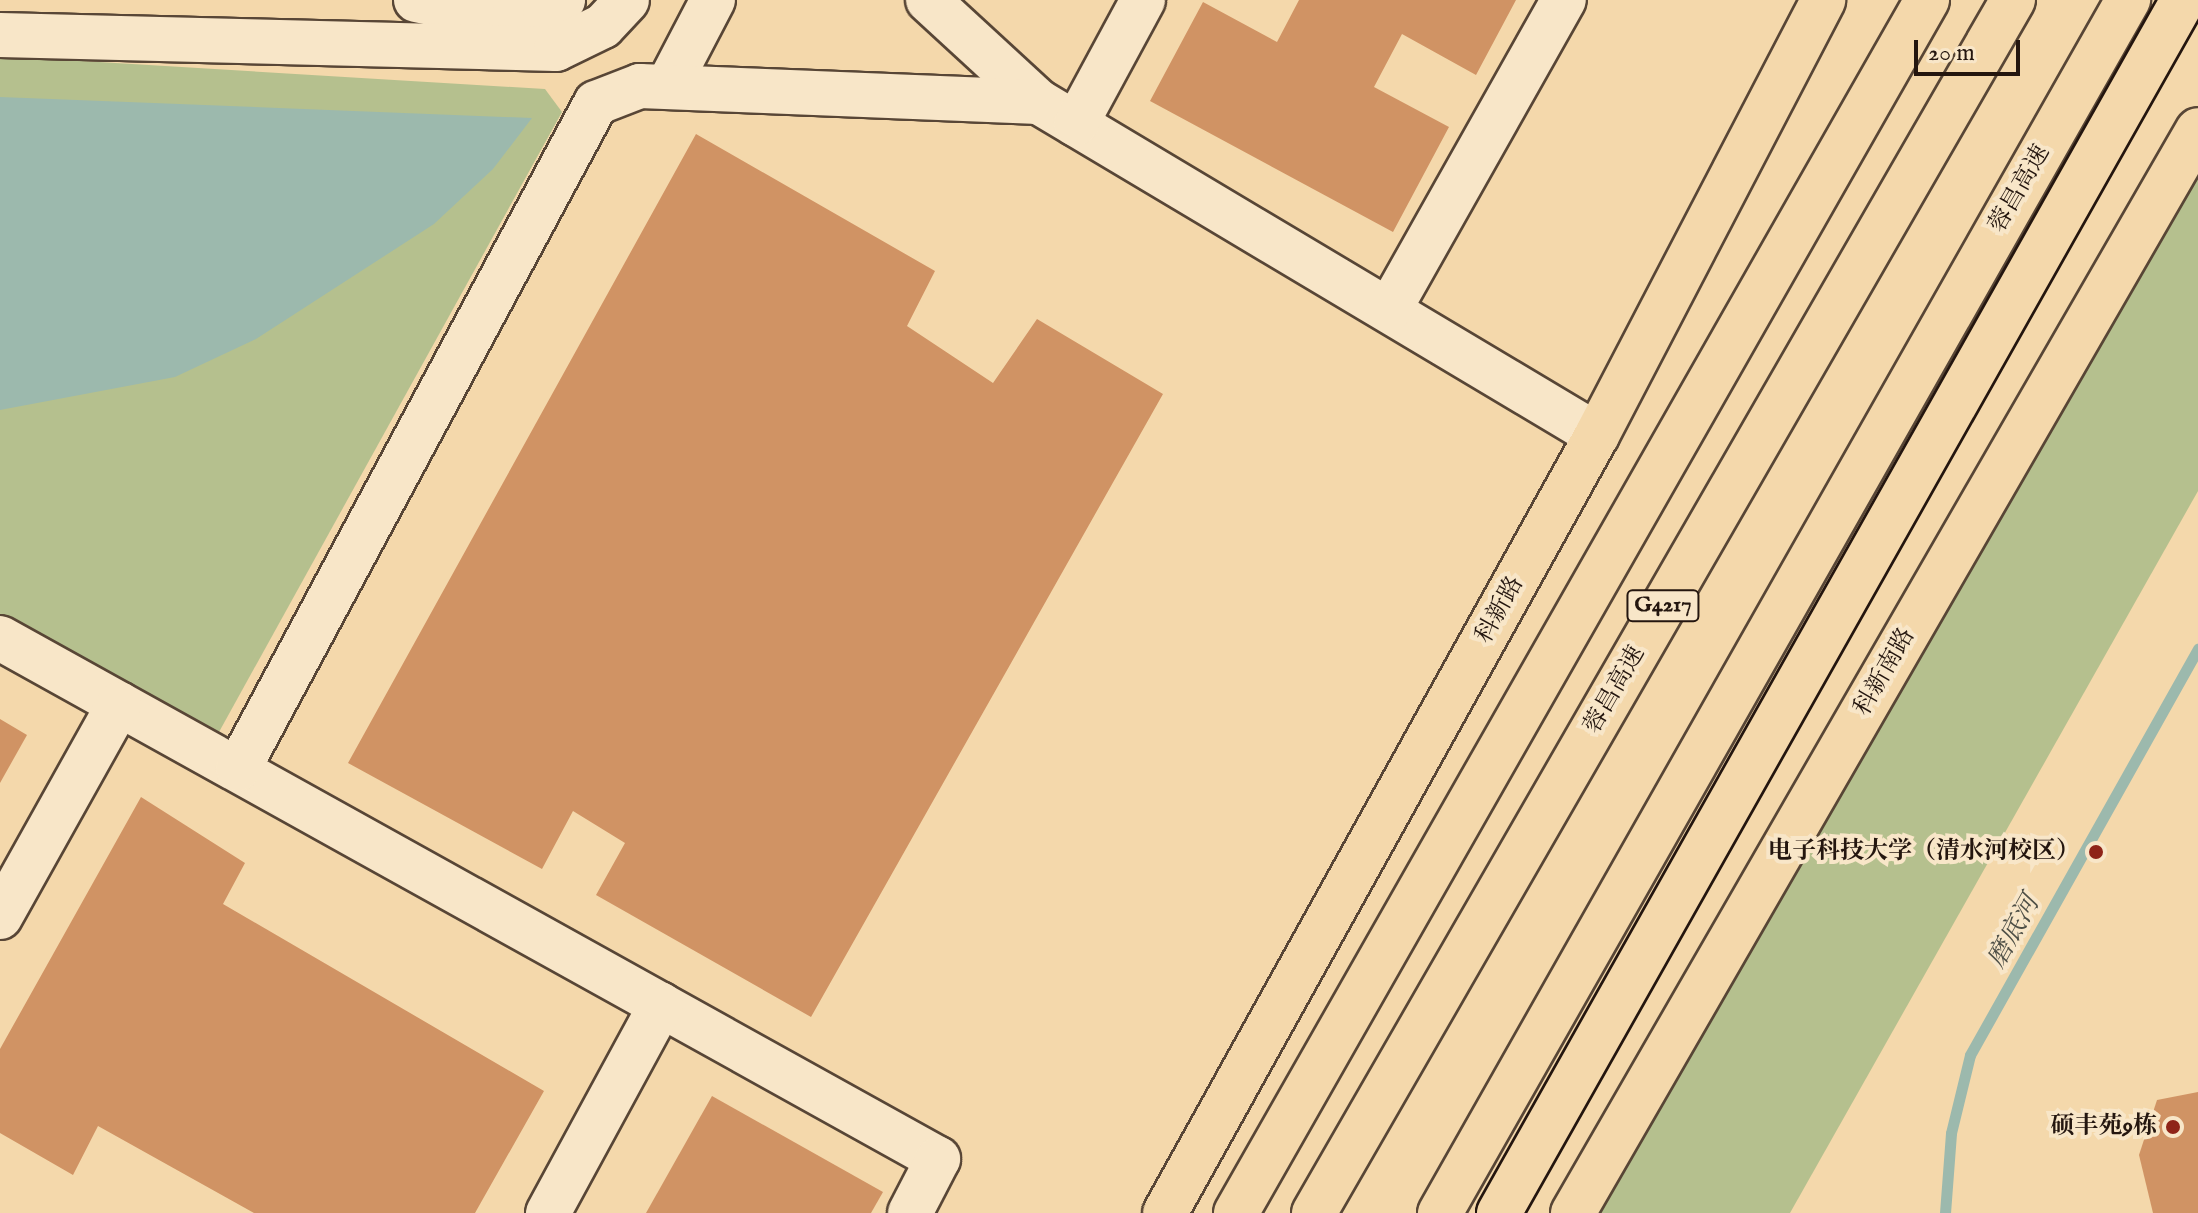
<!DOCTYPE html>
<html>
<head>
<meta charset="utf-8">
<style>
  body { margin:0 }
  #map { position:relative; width:2198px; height:1213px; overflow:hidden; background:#f4d8ab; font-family:"IM FELL English","Noto Serif SC",serif }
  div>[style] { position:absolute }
  .green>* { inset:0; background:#b5c08e }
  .water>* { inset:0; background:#9cb9ad }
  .stream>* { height:11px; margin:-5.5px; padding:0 5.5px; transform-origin:5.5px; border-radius:5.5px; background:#9cb9ad }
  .building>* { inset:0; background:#d09364 }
  .roads { filter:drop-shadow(2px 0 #584636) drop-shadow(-2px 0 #584636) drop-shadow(0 2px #584636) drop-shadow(0 -2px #584636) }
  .minor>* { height:44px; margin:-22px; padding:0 22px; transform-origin:22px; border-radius:22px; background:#f8e6c8 }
  .major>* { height:44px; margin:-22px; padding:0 22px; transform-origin:22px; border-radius:22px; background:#f4d8ab }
  .highway>* { height:44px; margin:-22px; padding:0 22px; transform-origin:22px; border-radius:22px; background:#f4d8ab }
  .bridges { filter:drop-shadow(2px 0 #24160f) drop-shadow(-2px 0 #24160f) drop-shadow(0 2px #24160f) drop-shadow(0 -2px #24160f) }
  .highway-bridge>* { height:44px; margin:-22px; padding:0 22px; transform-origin:22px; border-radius:22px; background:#f4d8ab }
  .dots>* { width:22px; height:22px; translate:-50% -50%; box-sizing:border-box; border:4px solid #f8e6c8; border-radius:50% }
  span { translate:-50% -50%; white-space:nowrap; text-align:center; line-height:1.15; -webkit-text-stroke:8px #f8e6c8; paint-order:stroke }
  .shield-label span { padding:2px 6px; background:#f8e6c8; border:2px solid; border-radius:6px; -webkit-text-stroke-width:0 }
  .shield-label { font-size:22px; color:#24160f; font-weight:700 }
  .street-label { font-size:24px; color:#24160f }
  .poi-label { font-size:24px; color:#24160f; font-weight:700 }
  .right { translate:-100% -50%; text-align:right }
  .water-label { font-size:26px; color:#4e4f46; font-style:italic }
  .scale { position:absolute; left:1914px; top:40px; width:106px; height:36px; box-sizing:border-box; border:4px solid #24160f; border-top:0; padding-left:10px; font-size:24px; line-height:28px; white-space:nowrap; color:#24160f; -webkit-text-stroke:6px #f8e6c8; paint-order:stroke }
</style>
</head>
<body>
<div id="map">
  <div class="green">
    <div style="clip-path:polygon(0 56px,545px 89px,562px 112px,219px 732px,0 615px)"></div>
    <div style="clip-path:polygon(2198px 177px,2198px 491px,1790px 1213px,1594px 1213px)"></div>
  </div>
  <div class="water">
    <div style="clip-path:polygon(0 97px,532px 118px,493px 169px,434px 224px,256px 339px,175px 377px,0 410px)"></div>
  </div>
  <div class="stream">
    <div style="left:1945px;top:1213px;width:80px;rotate:-85.7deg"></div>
    <div style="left:1951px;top:1133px;width:80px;rotate:-76.3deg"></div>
    <div style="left:1970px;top:1055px;width:466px;rotate:-60.7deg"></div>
  </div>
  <div class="building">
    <div style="clip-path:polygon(1299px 0,1516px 0,1476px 75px,1402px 34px,1374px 87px,1449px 127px,1393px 232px,1150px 101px,1203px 2px,1277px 42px)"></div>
    <div style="clip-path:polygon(696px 134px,935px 271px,907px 326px,993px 383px,1037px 319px,1163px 394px,811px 1017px,596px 895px,625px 843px,573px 811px,542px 869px,348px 763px)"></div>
    <div style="clip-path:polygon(0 719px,27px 735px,0 783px)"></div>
    <div style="clip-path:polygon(141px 797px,245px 863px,223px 904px,544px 1091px,475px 1213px,254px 1213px,98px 1126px,73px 1175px,0 1133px,0 1049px)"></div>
    <div style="clip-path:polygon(2198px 1092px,2198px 1213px,2153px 1213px,2139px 1155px,2157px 1100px)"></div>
    <div style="clip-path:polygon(712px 1096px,883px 1192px,871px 1213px,646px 1213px)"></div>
  </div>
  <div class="roads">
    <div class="minor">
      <div style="left:416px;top:0;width:97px;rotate:11.9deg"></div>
      <div style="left:511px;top:20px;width:35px;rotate:-10deg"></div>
      <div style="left:545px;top:14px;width:23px;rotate:-38deg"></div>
      <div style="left:928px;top:0;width:151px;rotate:42.6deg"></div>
      <div style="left:1039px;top:102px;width:650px;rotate:30.83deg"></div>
      <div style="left:0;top:35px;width:556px;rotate:1.44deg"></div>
      <div style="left:556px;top:49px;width:52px;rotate:-26.1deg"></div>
      <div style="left:603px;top:26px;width:35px;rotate:-47deg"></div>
      <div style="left:668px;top:86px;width:97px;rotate:-62.4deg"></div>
      <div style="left:1076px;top:124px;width:141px;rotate:-61.6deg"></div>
      <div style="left:1389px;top:310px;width:356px;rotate:-60.6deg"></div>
      <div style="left:0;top:638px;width:1073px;rotate:29.05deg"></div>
      <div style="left:938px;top:1159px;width:61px;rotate:117.4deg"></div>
      <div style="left:238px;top:769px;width:756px;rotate:-61.74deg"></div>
      <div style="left:596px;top:103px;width:47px;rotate:-21.1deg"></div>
      <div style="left:640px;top:86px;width:399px;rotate:2.3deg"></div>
      <div style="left:0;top:917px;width:244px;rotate:-60.8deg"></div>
      <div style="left:548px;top:1213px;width:237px;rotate:-61.5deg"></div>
    </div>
    <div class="major">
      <div style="left:1165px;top:1213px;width:890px;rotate:-60.96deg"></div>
      <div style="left:1597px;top:435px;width:490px;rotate:-62.5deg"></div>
      <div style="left:1573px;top:1213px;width:1250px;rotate:-60.01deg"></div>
    </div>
    <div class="highway">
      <div style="left:1236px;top:1213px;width:1396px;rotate:-60.33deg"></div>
      <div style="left:1314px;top:1213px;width:1400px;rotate:-60.05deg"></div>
      <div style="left:1440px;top:1213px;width:1395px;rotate:-60.44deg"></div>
    </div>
  </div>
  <div class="bridges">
    <div class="highway-bridge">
      <div style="left:1499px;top:1213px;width:1393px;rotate:-60.58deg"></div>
    </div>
  </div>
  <div class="dots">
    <div style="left:2096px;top:852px;background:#8f2418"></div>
    <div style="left:2173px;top:1127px;background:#8f2418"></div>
  </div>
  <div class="shield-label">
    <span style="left:1663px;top:606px">G4217</span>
  </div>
  <div class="street-label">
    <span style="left:2020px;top:189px;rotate:-60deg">蓉昌高速</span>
    <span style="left:1500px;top:610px;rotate:-61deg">科新路</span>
    <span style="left:1885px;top:672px;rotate:-60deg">科新南路</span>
    <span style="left:1615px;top:690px;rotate:-60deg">蓉昌高速</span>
  </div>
  <div class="poi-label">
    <span class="right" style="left:2080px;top:852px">电子科技大学（清水河校区）</span>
    <span class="right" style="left:2157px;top:1127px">硕丰苑9栋</span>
  </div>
  <div class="water-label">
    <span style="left:2014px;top:932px;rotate:-61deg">磨底河</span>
  </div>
  <div class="scale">20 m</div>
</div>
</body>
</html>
